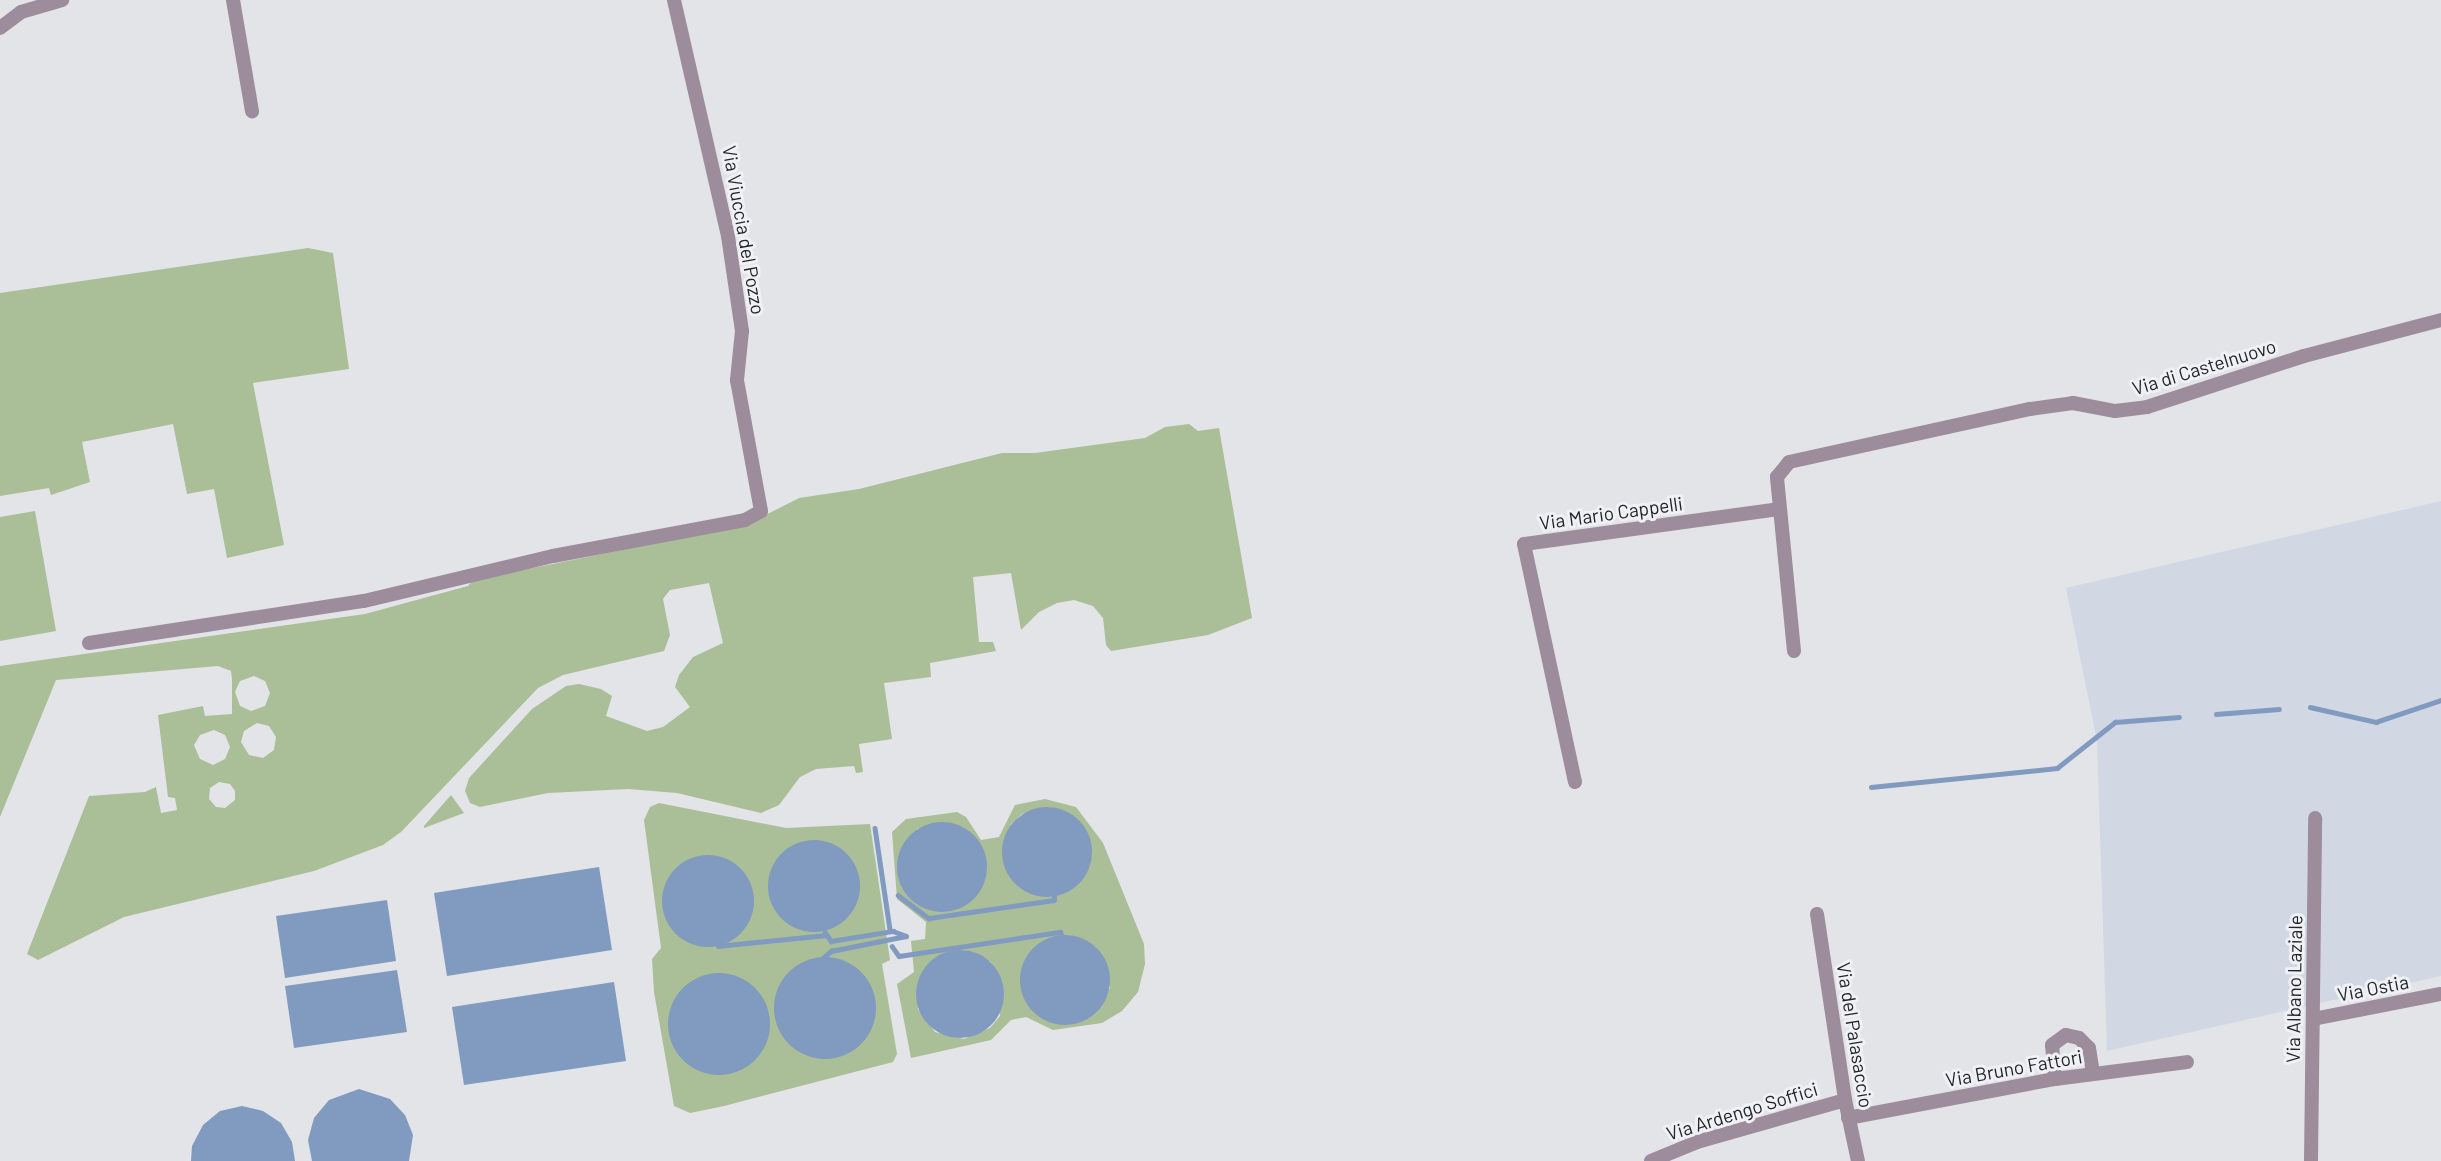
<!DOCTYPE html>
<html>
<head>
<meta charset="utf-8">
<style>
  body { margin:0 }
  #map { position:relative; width:2441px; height:1161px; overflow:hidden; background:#e2e4e8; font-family:Barlow,sans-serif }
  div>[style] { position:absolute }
  .built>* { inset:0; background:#d2d8e3 }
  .green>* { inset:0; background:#aabe97 }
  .water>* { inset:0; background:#809ac0 }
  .round { border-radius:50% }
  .stream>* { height:4.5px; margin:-2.25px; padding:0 2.25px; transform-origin:2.25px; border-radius:2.25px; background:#809ac0 }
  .street>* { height:14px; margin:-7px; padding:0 7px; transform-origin:7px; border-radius:7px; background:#9d8c9b }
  span { translate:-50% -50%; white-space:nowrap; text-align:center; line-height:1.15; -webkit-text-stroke:6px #eff1f6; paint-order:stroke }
  .street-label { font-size:19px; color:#242527 }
</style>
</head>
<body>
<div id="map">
  <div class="built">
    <div style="clip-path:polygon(2441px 501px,2441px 976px,2107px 1051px,2097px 741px,2066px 588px)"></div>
  </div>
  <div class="green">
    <div style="clip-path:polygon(308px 248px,333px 253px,349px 369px,253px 383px,284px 545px,227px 558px,214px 489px,187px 494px,173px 424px,82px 442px,90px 482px,51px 495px,49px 488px,0 496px,0 293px)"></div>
    <div style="clip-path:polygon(evenodd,1189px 424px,1198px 431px,1219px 428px,1252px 618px,1208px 635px,1111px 651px,1106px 645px,1103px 618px,1093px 606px,1074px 600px,1057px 603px,1039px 612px,1021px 630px,1011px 573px,973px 577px,979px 642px,993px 642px,996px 651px,930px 663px,931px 677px,884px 683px,892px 739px,859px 744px,863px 772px,856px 773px,854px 766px,816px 769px,800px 777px,779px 805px,761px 813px,677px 793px,628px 789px,548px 793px,480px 807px,470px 803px,465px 791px,469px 778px,532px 709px,566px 686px,579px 684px,601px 689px,612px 696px,606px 716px,647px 731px,663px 727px,690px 707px,675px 687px,679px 675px,693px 657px,723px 643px,709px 583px,670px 590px,663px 599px,670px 635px,664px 651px,563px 675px,538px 688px,401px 832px,383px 845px,314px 871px,124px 917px,38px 960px,27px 954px,89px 796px,145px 792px,156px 787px,161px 813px,177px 810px,175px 798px,168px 797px,158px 715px,203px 706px,205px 716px,232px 714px,232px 679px,231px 671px,218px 666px,56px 680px,0 817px,0 666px,365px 614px,468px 586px,473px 580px,746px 525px,799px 498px,859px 489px,1002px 453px,1035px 453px,1145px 438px,1165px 427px,1189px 424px,254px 676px,265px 681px,270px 693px,265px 706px,251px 711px,240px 706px,235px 692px,240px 681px,254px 676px,1189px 424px,257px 723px,269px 726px,276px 737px,274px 750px,263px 758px,249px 755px,241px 742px,244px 731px,257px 723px,1189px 424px,214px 730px,225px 735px,230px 747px,225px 759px,213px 765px,200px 759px,194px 745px,200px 735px,214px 730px,1189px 424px,219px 782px,230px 784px,235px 791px,235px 800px,225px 808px,216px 807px,209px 799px,210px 788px,219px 782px)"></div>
    <div style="clip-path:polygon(35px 511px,56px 631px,0 641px,0 517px)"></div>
    <div style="clip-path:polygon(451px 795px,464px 813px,424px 828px,424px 826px)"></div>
    <div style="clip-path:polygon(evenodd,1045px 799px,1076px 807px,1103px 843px,1144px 944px,1145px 964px,1138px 992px,1122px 1011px,1102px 1023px,1053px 1030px,1026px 1017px,1011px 1020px,991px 1040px,911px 1058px,897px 984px,914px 972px,911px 941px,925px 939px,926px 922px,897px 899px,892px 832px,906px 819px,957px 812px,966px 817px,981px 840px,999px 837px,1015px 805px,1045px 799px,1050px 807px,1065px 811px,1035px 895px,1011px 879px,1011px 824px,1022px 814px,1050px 807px,1045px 799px,945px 822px,981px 888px,972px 900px,945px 911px,906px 894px,897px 867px,917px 829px,945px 822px,1045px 799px,1069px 935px,1096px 947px,1110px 988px,1095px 1013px,1069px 935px,1045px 799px,964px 950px,991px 962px,1000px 1016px,990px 1028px,964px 1039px,935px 1032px,918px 1009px,964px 950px)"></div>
    <div style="clip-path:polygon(659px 803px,786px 828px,870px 824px,890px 960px,882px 964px,897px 1054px,893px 1062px,724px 1106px,690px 1113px,674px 1106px,654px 992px,652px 959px,661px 948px,644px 820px,650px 807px)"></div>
  </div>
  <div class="water">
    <div class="round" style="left:1002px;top:807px;width:90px;height:90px"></div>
    <div class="round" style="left:897px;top:822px;width:90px;height:90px"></div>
    <div class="round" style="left:768px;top:840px;width:92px;height:92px"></div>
    <div class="round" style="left:662px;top:855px;width:92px;height:92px"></div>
    <div style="clip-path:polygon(599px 867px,612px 950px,447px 976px,434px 893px)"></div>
    <div style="clip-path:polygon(387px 900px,396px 961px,285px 978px,276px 916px)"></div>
    <div class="round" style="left:1020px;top:935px;width:90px;height:90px"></div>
    <div class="round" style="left:916px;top:950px;width:88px;height:88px"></div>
    <div class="round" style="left:774px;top:957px;width:102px;height:102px"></div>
    <div style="clip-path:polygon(397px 970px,407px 1032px,294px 1048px,285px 986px)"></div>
    <div class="round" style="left:668px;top:973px;width:102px;height:102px"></div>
    <div style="clip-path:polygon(614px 982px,626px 1061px,464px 1085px,452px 1007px)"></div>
    <div style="clip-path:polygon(359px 1089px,390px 1099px,405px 1115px,413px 1135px,409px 1161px,312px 1161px,308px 1140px,314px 1118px,329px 1100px)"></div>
    <div style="clip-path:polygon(242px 1106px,263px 1111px,281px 1123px,292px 1142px,295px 1161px,191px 1161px,192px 1146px,203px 1125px,220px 1111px)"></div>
  </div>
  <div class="stream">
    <div style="left:2310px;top:707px;width:68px;rotate:12.8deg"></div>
    <div style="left:2376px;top:722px;width:69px;rotate:-18.7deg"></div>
    <div style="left:2216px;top:714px;width:63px;rotate:-4.5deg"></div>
    <div style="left:1871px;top:787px;width:187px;rotate:-5.8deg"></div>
    <div style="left:2057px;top:768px;width:74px;rotate:-38.4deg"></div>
    <div style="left:2115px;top:722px;width:64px;rotate:-4.5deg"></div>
    <div style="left:875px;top:828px;width:102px;rotate:81.6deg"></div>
    <div style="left:898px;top:895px;width:39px;rotate:37deg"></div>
    <div style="left:929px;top:918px;width:126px;rotate:-8.2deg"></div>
    <div style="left:1054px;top:900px;width:5px;rotate:-90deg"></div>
    <div style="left:825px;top:932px;width:11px;rotate:56deg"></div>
    <div style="left:831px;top:941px;width:63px;rotate:-9.2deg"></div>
    <div style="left:893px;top:931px;width:14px;rotate:21deg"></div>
    <div style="left:718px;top:946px;width:109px;rotate:-5.8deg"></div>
    <div style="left:892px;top:946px;width:12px;rotate:55deg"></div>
    <div style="left:899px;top:956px;width:163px;rotate:-8.5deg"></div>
    <div style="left:1060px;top:932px;width:4px;rotate:63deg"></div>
    <div style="left:823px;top:958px;width:11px;rotate:-41deg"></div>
    <div style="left:831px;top:951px;width:76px;rotate:-11.3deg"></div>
  </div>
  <div class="street">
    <div style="left:233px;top:0;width:113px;rotate:80.3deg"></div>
    <div style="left:0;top:28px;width:26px;rotate:-37deg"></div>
    <div style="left:21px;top:12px;width:43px;rotate:-16.3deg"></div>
    <div style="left:89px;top:643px;width:278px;rotate:-8.7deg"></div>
    <div style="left:364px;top:601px;width:194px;rotate:-13.4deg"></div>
    <div style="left:553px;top:556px;width:195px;rotate:-10.6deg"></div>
    <div style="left:745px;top:520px;width:18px;rotate:-29deg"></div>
    <div style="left:761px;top:511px;width:133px;rotate:-100.4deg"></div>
    <div style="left:737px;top:380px;width:49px;rotate:-84.2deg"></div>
    <div style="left:742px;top:331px;width:96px;rotate:-98.4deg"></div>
    <div style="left:728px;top:236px;width:242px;rotate:-102.9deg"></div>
    <div style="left:1794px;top:651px;width:175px;rotate:-95.6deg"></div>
    <div style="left:1777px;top:477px;width:19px;rotate:-51deg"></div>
    <div style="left:1789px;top:462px;width:247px;rotate:-12.4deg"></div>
    <div style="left:2030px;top:409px;width:43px;rotate:-7.9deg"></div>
    <div style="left:2073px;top:403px;width:43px;rotate:10.8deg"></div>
    <div style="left:2115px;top:411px;width:32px;rotate:-7deg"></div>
    <div style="left:2147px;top:407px;width:165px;rotate:-18deg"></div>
    <div style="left:2304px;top:356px;width:142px;rotate:-14.7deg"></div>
    <div style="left:1575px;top:782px;width:243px;rotate:-102.1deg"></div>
    <div style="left:1524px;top:544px;width:257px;rotate:-7.8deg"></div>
    <div style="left:1817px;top:914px;width:188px;rotate:81.4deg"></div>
    <div style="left:1845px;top:1100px;width:62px;rotate:78deg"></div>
    <div style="left:2313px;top:1019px;width:130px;rotate:-11.1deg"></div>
    <div style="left:2055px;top:1079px;width:34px;rotate:-95deg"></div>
    <div style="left:2052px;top:1045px;width:17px;rotate:-36deg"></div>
    <div style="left:2066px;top:1035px;width:13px;rotate:13deg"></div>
    <div style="left:2079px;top:1038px;width:14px;rotate:45deg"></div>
    <div style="left:2089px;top:1048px;width:25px;rotate:81deg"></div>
    <div style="left:1848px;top:1118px;width:211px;rotate:-10.7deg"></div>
    <div style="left:2055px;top:1079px;width:133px;rotate:-7.3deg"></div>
    <div style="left:1651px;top:1161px;width:50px;rotate:-22.4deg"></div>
    <div style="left:1697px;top:1142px;width:154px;rotate:-15.8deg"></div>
    <div style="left:2311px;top:1161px;width:343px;rotate:-89.3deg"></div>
  </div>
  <div class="street-label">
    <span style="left:744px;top:230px;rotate:80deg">Via Viuccia del Pozzo</span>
    <span style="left:2204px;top:367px;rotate:-17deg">Via di Castelnuovo</span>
    <span style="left:1611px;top:513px;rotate:-8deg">Via Mario Cappelli</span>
    <span style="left:2373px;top:988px;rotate:-11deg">Via Ostia</span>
    <span style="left:2294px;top:989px;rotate:-89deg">Via Albano Laziale</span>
    <span style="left:1855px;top:1035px;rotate:81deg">Via del Palasaccio</span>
    <span style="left:2014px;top:1068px;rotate:-10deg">Via Bruno Fattori</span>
    <span style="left:1742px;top:1111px;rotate:-17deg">Via Ardengo Soffici</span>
  </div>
</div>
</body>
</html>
